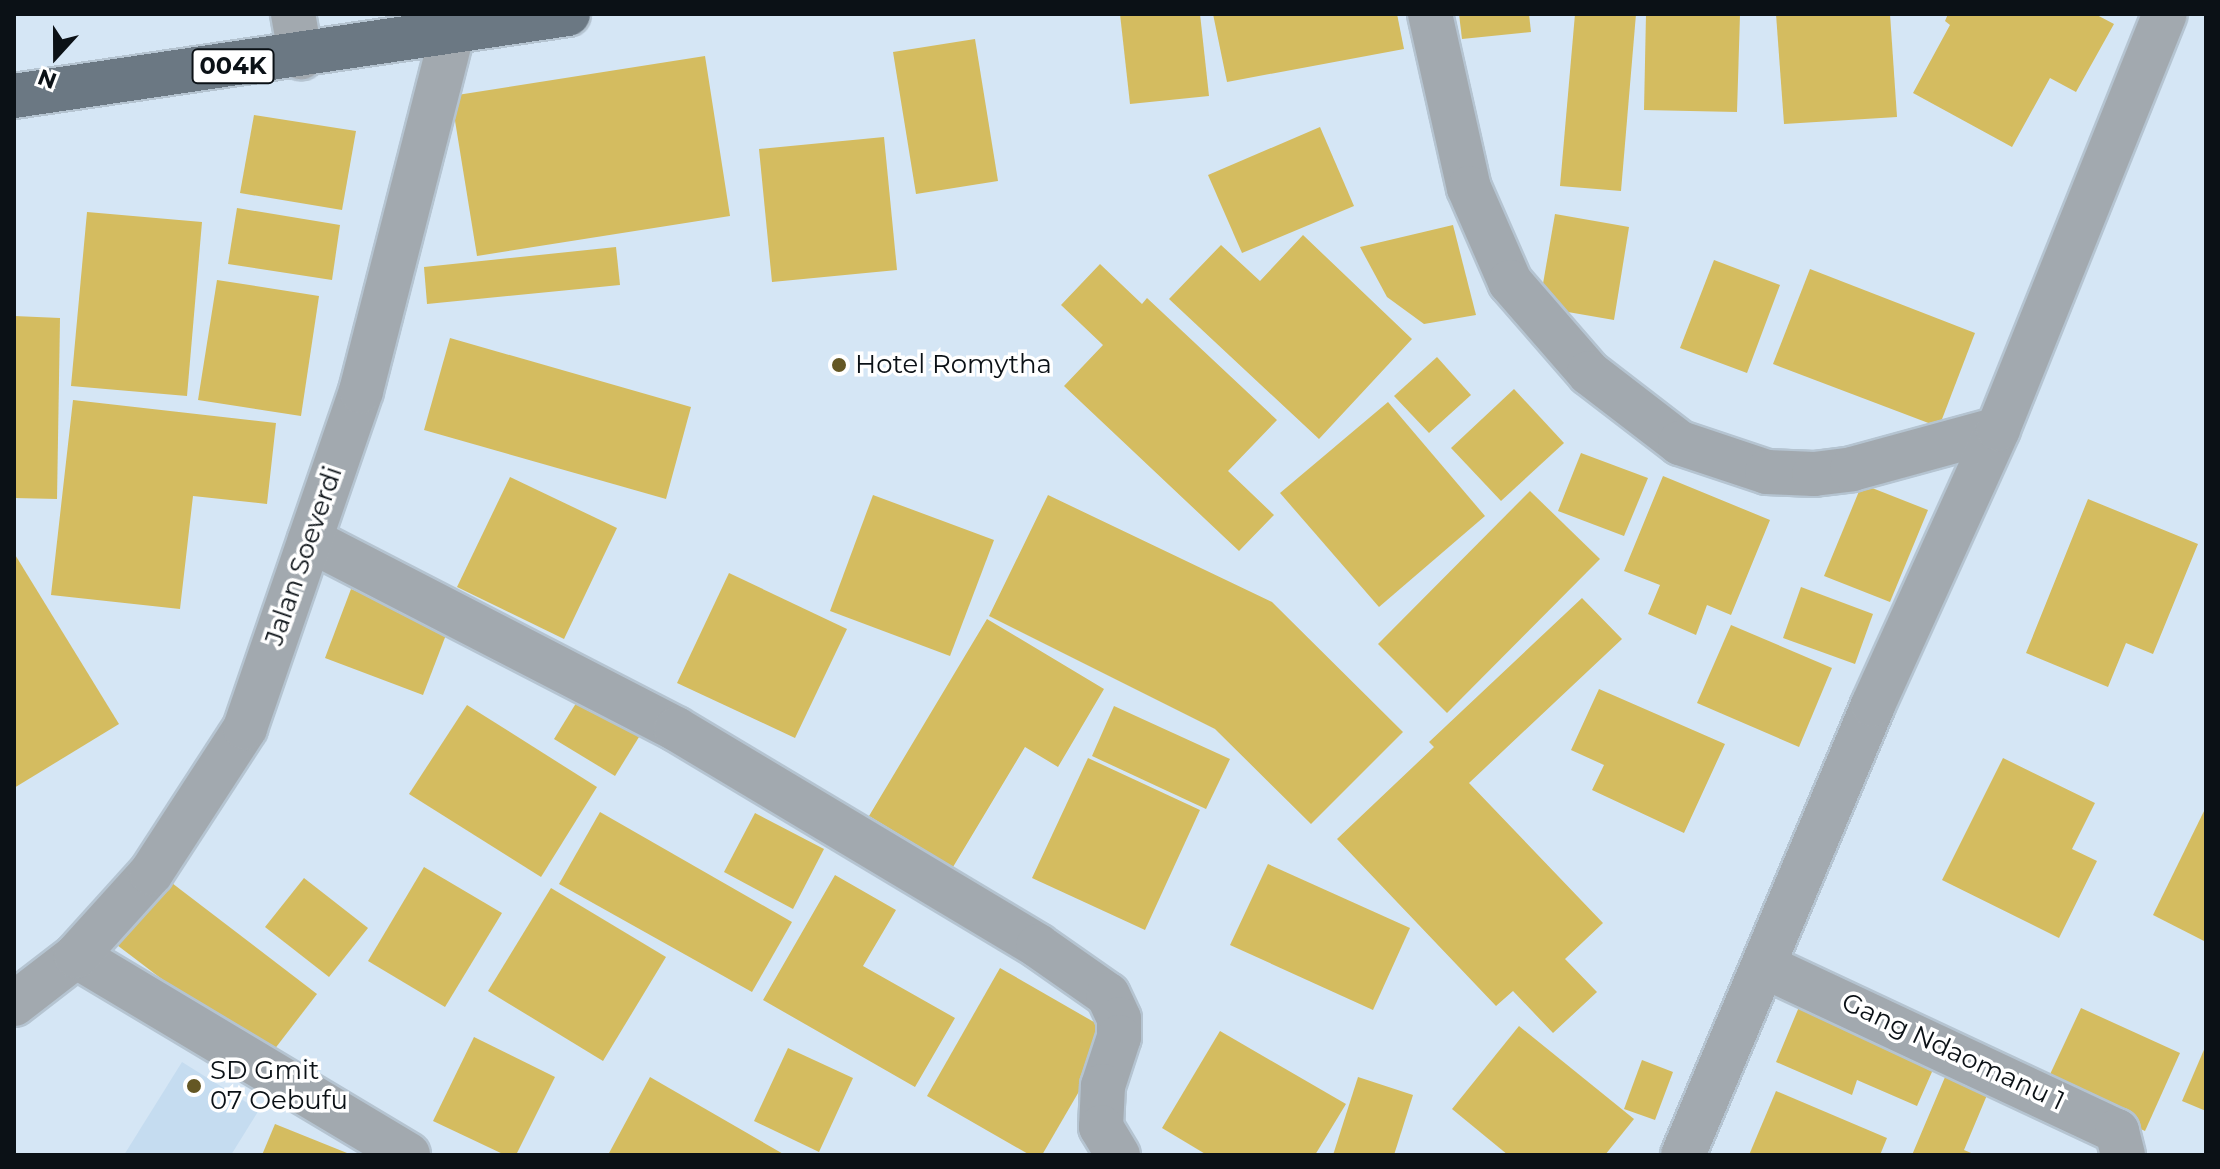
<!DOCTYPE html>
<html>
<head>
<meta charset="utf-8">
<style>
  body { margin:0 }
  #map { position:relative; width:2220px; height:1169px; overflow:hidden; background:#d5e6f5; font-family:Montserrat,sans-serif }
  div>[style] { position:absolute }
  .built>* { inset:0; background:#c5dcf0 }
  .building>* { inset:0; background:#d4bc60 }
  .roads { filter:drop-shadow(2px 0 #b5c4d1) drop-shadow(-2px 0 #b5c4d1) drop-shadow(0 2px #b5c4d1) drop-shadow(0 -2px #b5c4d1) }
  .street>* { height:44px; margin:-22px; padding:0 22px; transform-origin:22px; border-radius:22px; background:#a2a9af }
  .primary>* { height:44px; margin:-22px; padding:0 22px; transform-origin:22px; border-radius:22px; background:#6b7883 }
  .dots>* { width:22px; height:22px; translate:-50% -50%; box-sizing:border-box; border:4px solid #fff; border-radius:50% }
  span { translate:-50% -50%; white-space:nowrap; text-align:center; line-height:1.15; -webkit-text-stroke:7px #fff; paint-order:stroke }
  .shield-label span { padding:2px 6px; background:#fff; border:2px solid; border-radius:6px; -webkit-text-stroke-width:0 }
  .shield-label { font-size:24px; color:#0b1116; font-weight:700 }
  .poi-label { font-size:26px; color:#0b1116 }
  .left { translate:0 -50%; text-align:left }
  .street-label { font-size:26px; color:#0b1116 }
  .frame { position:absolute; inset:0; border:16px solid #0b1116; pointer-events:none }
  .north { position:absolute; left:16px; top:16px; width:80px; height:80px; -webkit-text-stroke:6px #fff; paint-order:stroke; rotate:201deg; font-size:22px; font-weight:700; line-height:32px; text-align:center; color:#0b1116 }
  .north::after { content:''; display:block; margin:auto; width:28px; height:36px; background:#0b1116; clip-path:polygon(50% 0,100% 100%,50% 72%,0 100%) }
</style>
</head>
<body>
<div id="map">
  <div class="built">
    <div style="clip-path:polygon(182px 1062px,259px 1110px,231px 1155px,124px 1155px)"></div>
  </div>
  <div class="building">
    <div style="clip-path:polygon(1120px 14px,1200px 14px,1209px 96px,1130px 104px)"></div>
    <div style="clip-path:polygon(1213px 14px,1397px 14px,1404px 49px,1227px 82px)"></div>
    <div style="clip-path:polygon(1459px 14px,1529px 14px,1531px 32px,1462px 39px)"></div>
    <div style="clip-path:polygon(1575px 14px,1636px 14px,1621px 191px,1560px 186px)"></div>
    <div style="clip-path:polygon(1646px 14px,1740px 14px,1737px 112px,1644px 110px)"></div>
    <div style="clip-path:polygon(1776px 14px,1890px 14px,1897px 117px,1784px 124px)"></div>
    <div style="clip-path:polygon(1948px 14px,2095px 14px,2114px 24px,2076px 92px,2050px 78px,2012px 147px,1913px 93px,1950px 25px,1945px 21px)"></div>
    <div style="clip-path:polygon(975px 39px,998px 181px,916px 194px,893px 52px)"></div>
    <div style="clip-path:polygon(705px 56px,730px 216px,477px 256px,451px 96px)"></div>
    <div style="clip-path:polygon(254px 115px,356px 131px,342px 210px,240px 193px)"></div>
    <div style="clip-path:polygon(1320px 127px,1354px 206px,1242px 253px,1208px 175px)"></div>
    <div style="clip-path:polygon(884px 137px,897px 270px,772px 282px,759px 149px)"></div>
    <div style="clip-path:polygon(237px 208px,340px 225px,332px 280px,228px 264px)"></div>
    <div style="clip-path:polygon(87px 212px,202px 222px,187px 396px,71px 386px)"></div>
    <div style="clip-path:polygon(1555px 214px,1629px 227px,1614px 320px,1539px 307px)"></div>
    <div style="clip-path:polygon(1453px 225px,1476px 315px,1424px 324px,1387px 297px,1360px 247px)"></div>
    <div style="clip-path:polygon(1303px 235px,1412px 339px,1319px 439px,1169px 299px,1221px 245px,1260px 281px)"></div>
    <div style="clip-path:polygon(616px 247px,620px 285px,427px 304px,424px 267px)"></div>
    <div style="clip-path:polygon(1714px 260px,1780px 285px,1747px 373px,1680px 348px)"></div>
    <div style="clip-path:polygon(1100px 264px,1142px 304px,1147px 298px,1277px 420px,1228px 471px,1274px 515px,1239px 551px,1064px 386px,1103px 345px,1061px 305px)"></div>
    <div style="clip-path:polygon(1810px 269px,1975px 333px,1939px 427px,1773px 364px)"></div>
    <div style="clip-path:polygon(217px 280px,319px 296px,301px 416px,198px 400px)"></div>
    <div style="clip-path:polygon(14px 316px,60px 318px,57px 499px,14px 498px)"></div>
    <div style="clip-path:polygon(450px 338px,691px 407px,666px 499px,424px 430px)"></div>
    <div style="clip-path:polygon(1437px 357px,1471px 395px,1429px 433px,1394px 396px)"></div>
    <div style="clip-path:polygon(1514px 389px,1564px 443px,1501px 501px,1451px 448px)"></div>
    <div style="clip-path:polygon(73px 400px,276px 423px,267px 504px,193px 496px,180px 609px,51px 595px)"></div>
    <div style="clip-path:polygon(1388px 402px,1485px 516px,1379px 607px,1280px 493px)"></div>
    <div style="clip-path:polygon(1581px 453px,1648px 478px,1624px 536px,1558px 511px)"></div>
    <div style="clip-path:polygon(1663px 476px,1770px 520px,1731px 615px,1707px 605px,1696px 635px,1648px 614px,1660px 585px,1624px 571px)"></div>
    <div style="clip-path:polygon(510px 477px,617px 528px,564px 639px,457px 587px)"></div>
    <div style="clip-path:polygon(1862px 484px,1928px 510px,1890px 602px,1824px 576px)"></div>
    <div style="clip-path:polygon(1530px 491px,1600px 559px,1447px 713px,1378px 644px)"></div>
    <div style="clip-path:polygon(873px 495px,994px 540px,950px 656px,830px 611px)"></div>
    <div style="clip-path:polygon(1048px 495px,1272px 602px,1403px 732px,1311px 824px,1215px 729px,989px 616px)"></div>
    <div style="clip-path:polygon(2088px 499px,2198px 544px,2153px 654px,2126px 643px,2108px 687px,2026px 653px)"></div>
    <div style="clip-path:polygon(14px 553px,119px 724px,14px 788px)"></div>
    <div style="clip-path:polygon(729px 573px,847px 629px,795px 738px,677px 683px)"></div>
    <div style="clip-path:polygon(1801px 587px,1873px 614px,1855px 664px,1783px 638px)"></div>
    <div style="clip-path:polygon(351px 589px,449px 627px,423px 695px,325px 658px)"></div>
    <div style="clip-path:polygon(1582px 598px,1622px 639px,1469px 783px,1603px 923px,1565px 959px,1597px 992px,1553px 1033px,1513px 991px,1496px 1006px,1337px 839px,1434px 747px,1429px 742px)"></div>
    <div style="clip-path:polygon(987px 619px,1104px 689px,1058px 767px,1025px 747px,953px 867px,869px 816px)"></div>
    <div style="clip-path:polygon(1731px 625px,1832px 668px,1799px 747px,1697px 703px)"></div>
    <div style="clip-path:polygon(1599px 689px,1725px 744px,1684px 833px,1592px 790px,1604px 765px,1571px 750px)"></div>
    <div style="clip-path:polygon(578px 700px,639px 737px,615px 776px,554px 739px)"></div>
    <div style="clip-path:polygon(467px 705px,597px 787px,541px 877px,409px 794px)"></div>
    <div style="clip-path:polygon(1114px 706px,1230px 759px,1206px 809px,1092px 756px)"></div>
    <div style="clip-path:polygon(1088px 758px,1200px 810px,1145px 930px,1032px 878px)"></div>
    <div style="clip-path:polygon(2003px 758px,2095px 803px,2072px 849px,2097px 861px,2059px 938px,1942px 880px)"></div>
    <div style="clip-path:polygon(2206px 807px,2206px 942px,2153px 915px)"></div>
    <div style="clip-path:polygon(600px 812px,792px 922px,752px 992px,559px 884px)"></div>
    <div style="clip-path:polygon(755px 813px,824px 849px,793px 909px,724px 872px)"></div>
    <div style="clip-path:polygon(1268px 864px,1410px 928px,1373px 1010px,1230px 945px)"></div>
    <div style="clip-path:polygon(424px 867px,502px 913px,445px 1007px,368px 961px)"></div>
    <div style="clip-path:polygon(835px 875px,896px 910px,863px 966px,955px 1018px,915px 1087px,763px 1000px)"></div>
    <div style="clip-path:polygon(304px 878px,368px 928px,329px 977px,265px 927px)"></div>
    <div style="clip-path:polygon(168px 880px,317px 994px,267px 1059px,117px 945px)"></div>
    <div style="clip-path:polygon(551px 888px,666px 957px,603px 1061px,488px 991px)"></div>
    <div style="clip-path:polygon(1000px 968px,1113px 1033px,1042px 1155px,1030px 1155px,927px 1096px)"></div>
    <div style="clip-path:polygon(1799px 1007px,1935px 1065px,1917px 1106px,1857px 1080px,1852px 1095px,1776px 1062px)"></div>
    <div style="clip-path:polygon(2081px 1008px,2180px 1053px,2145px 1131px,2045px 1085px)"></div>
    <div style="clip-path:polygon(1519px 1026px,1634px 1119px,1605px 1155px,1508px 1155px,1452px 1109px)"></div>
    <div style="clip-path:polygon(1220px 1031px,1346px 1104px,1315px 1155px,1207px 1155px,1162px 1128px)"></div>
    <div style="clip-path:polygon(474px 1037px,555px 1077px,516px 1155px,505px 1155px,433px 1121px)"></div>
    <div style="clip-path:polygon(2206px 1045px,2206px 1111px,2182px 1101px)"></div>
    <div style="clip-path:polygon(788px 1048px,853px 1078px,819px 1152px,754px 1121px)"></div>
    <div style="clip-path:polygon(1642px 1060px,1673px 1072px,1655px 1120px,1624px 1109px)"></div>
    <div style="clip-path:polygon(1948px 1070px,1990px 1088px,1964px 1150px,1976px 1155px,1912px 1155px)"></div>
    <div style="clip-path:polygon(650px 1077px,785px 1155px,608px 1155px)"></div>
    <div style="clip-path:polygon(1358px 1077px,1413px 1095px,1394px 1155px,1333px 1155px)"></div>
    <div style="clip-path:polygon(1776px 1091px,1887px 1138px,1880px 1155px,1749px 1155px)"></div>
    <div style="clip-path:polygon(275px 1124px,352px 1155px,262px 1155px)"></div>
  </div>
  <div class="roads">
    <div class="street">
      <div style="left:293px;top:14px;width:44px;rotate:79.5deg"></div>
      <div style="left:1430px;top:14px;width:178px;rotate:77.4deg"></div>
      <div style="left:1469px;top:188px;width:103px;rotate:66.4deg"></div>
      <div style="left:1510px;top:282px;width:121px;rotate:49deg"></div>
      <div style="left:1589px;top:373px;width:115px;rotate:37.6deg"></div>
      <div style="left:1680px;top:443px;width:92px;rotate:18.4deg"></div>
      <div style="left:1767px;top:472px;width:47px;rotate:2.4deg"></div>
      <div style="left:1814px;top:474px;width:38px;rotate:-7deg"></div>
      <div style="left:1852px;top:469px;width:151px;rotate:-15.3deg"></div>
      <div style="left:310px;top:540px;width:412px;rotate:27.3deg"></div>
      <div style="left:676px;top:729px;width:422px;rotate:30.9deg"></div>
      <div style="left:1038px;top:946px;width:85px;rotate:35deg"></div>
      <div style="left:1108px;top:995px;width:26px;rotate:65deg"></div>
      <div style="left:1119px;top:1019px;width:18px;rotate:90deg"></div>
      <div style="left:1119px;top:1037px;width:52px;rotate:108.1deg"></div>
      <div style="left:1103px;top:1086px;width:41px;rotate:92.8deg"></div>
      <div style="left:1101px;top:1127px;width:33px;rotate:59deg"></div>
      <div style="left:76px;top:956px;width:387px;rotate:30.9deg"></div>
      <div style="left:1764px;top:966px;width:390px;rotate:25.1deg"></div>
      <div style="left:2117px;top:1131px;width:25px;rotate:76deg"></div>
      <div style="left:14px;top:1004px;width:78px;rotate:-37.7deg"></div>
      <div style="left:76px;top:956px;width:112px;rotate:-47.9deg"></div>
      <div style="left:151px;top:873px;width:173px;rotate:-57deg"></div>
      <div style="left:245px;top:728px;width:356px;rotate:-71deg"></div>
      <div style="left:361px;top:391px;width:369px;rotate:-75.7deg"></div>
      <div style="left:1683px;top:1155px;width:488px;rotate:-67.1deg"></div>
      <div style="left:1873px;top:705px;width:303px;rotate:-65.6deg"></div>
      <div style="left:1998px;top:429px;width:447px;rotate:-68.1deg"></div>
    </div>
    <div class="primary">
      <div style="left:14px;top:96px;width:560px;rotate:-8.42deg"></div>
    </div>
  </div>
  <div class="dots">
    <div style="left:839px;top:365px;background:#645724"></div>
    <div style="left:194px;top:1086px;background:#645724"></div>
  </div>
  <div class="shield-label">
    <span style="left:233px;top:66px">004K</span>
  </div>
  <div class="poi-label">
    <span class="left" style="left:855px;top:365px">Hotel Romytha</span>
    <span class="left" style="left:210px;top:1086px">SD Gmit<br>07 Oebufu</span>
  </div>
  <div class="street-label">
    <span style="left:304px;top:556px;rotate:-71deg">Jalan Soeverdi</span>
    <span style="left:1953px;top:1052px;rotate:25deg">Gang Ndaomanu 1</span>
  </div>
  <div class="frame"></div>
  <div class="north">N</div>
</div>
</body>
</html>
